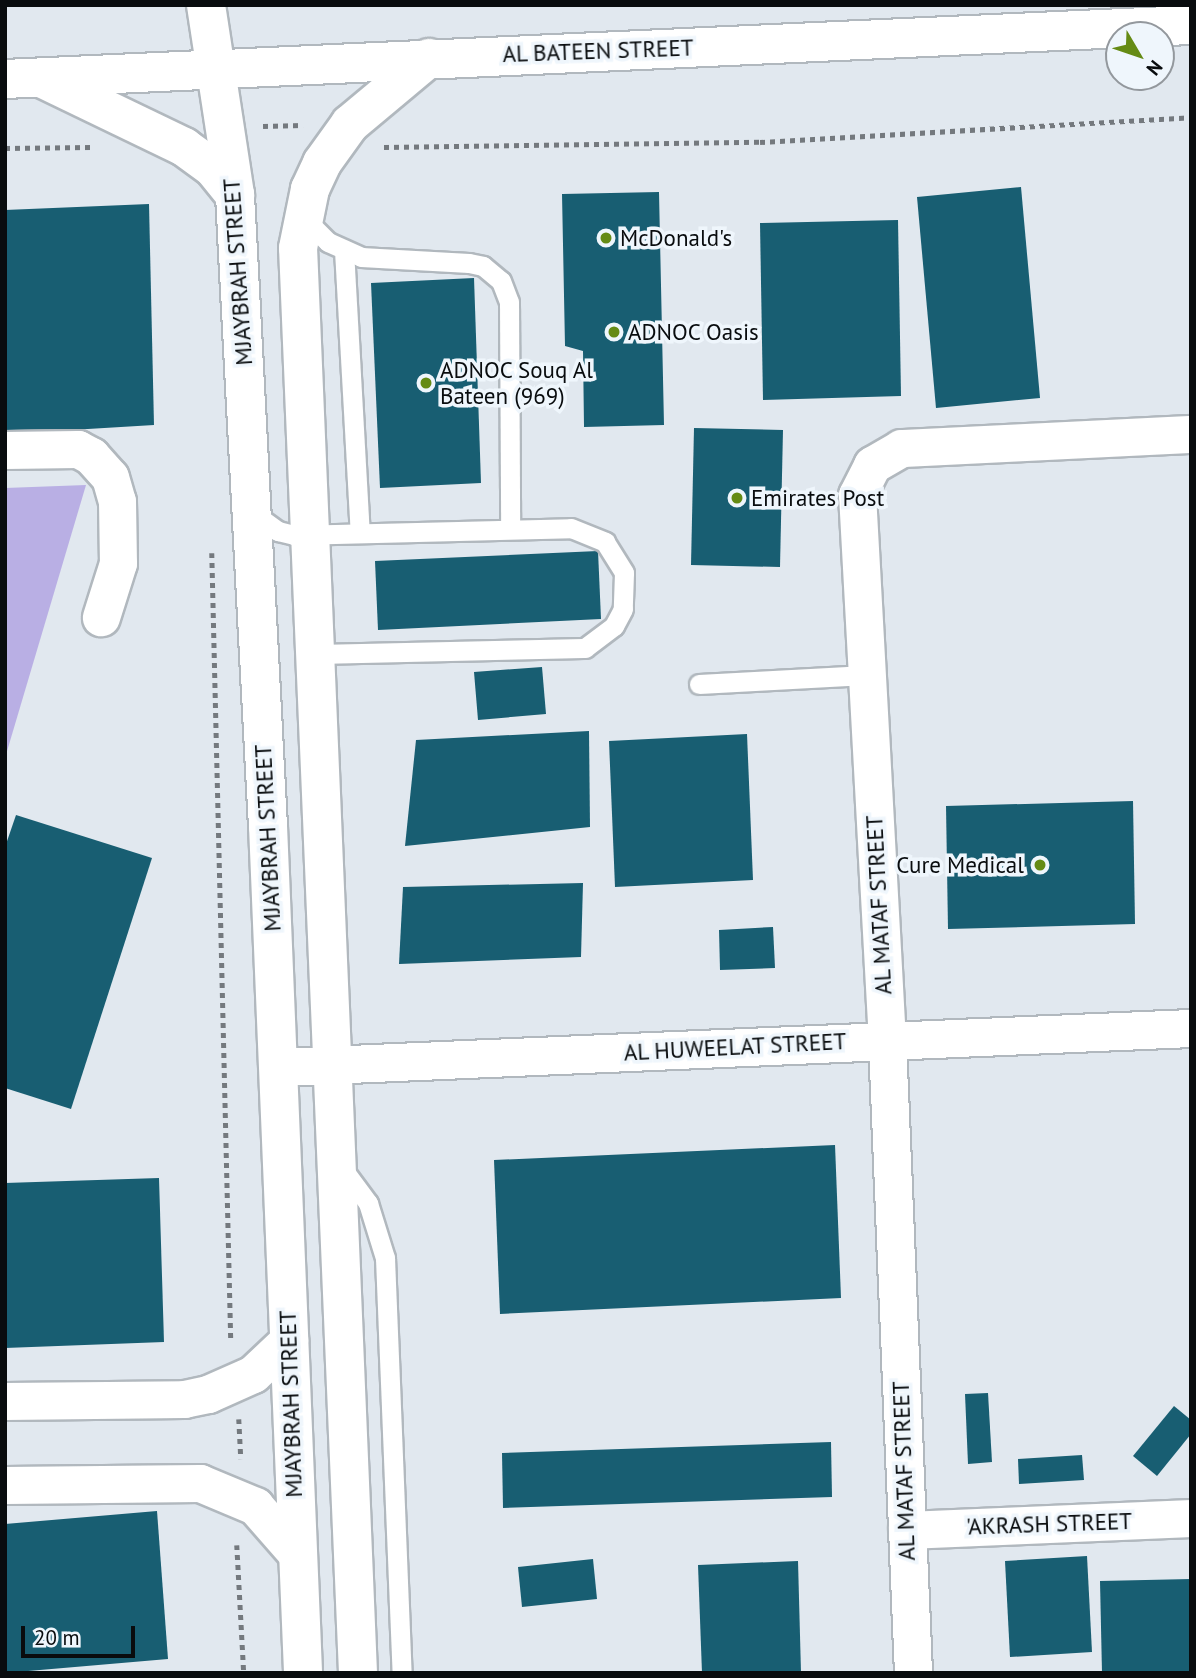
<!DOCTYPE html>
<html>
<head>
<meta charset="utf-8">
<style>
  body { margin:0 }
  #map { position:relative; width:1196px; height:1678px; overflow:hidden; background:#e1e8ef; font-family:"PT Sans",sans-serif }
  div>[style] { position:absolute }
  .green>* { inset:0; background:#b9afe4 }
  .building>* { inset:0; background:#185e72 }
  .path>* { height:4.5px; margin-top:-2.25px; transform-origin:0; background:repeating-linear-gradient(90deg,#74797e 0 5px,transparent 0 10px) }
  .roads { filter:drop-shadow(2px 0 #b1b8be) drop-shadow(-2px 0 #b1b8be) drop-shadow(0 2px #b1b8be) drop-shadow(0 -2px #b1b8be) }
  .service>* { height:19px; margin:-9.5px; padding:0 9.5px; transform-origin:9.5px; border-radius:9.5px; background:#fff }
  .minor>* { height:37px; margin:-18.5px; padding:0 18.5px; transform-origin:18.5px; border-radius:18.5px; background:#fff }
  .tertiary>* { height:38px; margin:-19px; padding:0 19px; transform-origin:19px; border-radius:19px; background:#fff }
  .secondary>* { height:38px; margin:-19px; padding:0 19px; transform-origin:19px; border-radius:19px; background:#fff }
  .dots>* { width:19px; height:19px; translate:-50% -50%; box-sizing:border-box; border:4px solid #eff6fc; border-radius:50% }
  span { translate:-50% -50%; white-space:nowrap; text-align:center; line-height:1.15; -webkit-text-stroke:7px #eff6fc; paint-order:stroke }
  .street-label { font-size:23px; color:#090c0e }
  .poi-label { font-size:23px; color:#090c0e }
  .left { translate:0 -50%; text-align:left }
  .right { translate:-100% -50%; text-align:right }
  .frame { position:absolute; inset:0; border:7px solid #090c0e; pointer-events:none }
  .north { position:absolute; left:1105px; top:21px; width:70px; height:70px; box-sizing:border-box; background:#eff6fc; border:2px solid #93989d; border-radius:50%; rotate:129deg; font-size:19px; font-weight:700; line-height:28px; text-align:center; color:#090c0e }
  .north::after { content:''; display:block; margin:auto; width:24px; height:32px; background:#658b15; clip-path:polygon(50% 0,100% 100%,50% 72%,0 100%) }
  .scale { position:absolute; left:21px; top:1626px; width:114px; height:32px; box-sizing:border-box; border:4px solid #090c0e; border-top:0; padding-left:9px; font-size:21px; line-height:24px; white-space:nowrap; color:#090c0e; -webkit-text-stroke:5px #eff6fc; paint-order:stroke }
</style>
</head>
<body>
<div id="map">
  <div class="green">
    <div style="clip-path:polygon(86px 485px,5px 758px,5px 488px)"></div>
  </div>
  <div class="building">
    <div style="clip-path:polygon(1021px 187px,1040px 398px,936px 408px,917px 197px)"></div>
    <div style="clip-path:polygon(659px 192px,664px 425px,584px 427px,583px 351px,565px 346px,562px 194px)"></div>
    <div style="clip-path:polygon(149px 204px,154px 425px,5px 434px,5px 210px)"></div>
    <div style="clip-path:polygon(898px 220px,901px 396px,763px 400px,760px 223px)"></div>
    <div style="clip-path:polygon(474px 278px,481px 483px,380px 488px,371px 283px)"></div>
    <div style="clip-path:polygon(694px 428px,783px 430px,780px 567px,691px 565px)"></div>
    <div style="clip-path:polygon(598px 551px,601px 619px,378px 630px,375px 561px)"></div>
    <div style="clip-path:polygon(542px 667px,546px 714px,478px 720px,474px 672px)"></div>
    <div style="clip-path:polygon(589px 731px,590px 827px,405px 846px,416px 740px)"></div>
    <div style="clip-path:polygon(747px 734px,753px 880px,615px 887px,609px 741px)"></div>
    <div style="clip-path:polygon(1133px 801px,1135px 924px,948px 929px,946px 806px)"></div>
    <div style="clip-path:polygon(16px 815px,152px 858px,71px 1109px,5px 1088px,5px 847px)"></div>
    <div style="clip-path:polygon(583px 883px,581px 957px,399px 964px,403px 887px)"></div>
    <div style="clip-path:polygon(773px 927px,775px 968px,720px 970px,719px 930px)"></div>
    <div style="clip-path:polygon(835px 1145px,841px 1298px,500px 1314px,494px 1160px)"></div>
    <div style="clip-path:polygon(159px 1178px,164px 1342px,5px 1348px,5px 1183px)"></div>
    <div style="clip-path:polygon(988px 1393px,992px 1462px,968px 1464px,965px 1394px)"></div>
    <div style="clip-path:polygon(1174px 1406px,1191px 1420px,1191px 1434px,1157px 1476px,1133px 1456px)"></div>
    <div style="clip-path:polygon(831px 1442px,832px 1497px,503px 1508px,502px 1453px)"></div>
    <div style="clip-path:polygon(1082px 1455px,1084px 1480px,1019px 1484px,1018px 1459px)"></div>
    <div style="clip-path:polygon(157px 1511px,168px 1659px,5px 1673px,5px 1524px)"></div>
    <div style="clip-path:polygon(1087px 1556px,1092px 1652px,1010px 1657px,1005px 1561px)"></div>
    <div style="clip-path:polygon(593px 1559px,597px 1599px,522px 1607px,518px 1567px)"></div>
    <div style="clip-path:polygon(798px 1561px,801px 1673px,702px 1673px,698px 1565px)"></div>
    <div style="clip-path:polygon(1191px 1579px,1191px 1673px,1102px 1673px,1100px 1581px)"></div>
  </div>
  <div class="path">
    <div style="left:263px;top:126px;width:40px;rotate:-1.4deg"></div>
    <div style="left:384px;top:147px;width:376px;rotate:-0.8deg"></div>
    <div style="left:760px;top:142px;width:432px;rotate:-3.3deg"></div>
    <div style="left:5px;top:148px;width:87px;rotate:-0.7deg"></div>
    <div style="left:212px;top:553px;width:788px;rotate:88.62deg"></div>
    <div style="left:239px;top:1419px;width:40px;rotate:87.1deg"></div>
    <div style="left:237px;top:1545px;width:128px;rotate:86.9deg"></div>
  </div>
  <div class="roads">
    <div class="service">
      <div style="left:303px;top:217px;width:35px;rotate:45deg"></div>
      <div style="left:328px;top:242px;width:36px;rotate:24deg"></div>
      <div style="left:361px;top:257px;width:108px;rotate:3.2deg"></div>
      <div style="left:469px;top:263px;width:14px;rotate:12deg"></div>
      <div style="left:483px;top:266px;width:23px;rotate:40deg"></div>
      <div style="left:501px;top:281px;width:22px;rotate:69deg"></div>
      <div style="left:509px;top:302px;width:227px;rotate:89.7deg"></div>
      <div style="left:344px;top:250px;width:283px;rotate:86.8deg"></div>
      <div style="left:253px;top:513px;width:31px;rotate:36deg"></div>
      <div style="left:278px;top:531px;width:16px;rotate:14deg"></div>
      <div style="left:294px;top:535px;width:277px;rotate:-1.4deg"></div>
      <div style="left:571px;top:528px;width:37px;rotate:22deg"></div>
      <div style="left:605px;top:542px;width:36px;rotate:58deg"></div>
      <div style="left:624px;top:573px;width:36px;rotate:92deg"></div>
      <div style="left:623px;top:609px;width:19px;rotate:118deg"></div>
      <div style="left:614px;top:626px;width:36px;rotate:143deg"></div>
      <div style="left:585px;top:648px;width:270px;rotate:178.7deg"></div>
      <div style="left:699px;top:684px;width:167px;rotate:-3.1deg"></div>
      <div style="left:342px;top:1168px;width:44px;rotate:53.4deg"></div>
      <div style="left:368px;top:1203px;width:58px;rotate:72.8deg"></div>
      <div style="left:385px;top:1258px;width:415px;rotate:87.7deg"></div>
    </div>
    <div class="minor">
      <div style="left:5px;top:450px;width:73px;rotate:-0.8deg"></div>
      <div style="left:78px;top:449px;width:15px;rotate:28deg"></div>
      <div style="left:91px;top:456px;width:28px;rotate:48deg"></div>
      <div style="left:110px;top:477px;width:25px;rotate:74deg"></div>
      <div style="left:117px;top:501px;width:62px;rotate:89.1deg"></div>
      <div style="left:118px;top:563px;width:57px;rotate:107.5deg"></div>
      <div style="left:279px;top:1067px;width:913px;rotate:-2.45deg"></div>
      <div style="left:5px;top:1401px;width:179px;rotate:-0.6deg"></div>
      <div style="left:184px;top:1399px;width:25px;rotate:-12deg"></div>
      <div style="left:208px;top:1394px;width:49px;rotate:-24deg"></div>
      <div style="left:253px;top:1374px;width:50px;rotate:-43.4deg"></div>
      <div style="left:5px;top:1485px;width:195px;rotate:-0.6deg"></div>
      <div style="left:200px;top:1483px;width:60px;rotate:22.7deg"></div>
      <div style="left:255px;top:1506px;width:64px;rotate:48.8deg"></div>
      <div style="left:907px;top:1530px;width:284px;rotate:-2.4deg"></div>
      <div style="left:913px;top:1673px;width:633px;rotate:-92.36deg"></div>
      <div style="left:887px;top:1041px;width:547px;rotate:-93.14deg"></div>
      <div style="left:857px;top:495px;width:34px;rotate:-63deg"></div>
      <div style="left:872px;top:465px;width:34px;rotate:-30deg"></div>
      <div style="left:901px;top:448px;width:290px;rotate:-2.8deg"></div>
    </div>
    <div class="tertiary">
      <div style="left:206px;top:5px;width:192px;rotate:81.3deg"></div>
      <div style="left:235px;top:195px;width:632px;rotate:87.01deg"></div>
      <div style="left:268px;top:826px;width:848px;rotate:87.63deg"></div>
      <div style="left:358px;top:1673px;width:1426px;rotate:-92.41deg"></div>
      <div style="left:298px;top:248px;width:60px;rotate:-78.5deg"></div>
      <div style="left:310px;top:189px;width:29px;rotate:-65deg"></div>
      <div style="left:322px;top:163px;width:48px;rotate:-54.3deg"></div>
      <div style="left:350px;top:124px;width:103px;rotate:-39.9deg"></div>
    </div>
    <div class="secondary">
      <div style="left:5px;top:79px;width:1187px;rotate:-2.61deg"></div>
      <div style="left:43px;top:79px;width:157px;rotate:25.7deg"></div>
      <div style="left:184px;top:147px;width:36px;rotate:36deg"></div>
      <div style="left:213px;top:168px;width:35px;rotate:51deg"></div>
    </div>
  </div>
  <div class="dots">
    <div style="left:606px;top:238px;background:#658b15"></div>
    <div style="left:614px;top:332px;background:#658b15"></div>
    <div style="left:426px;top:383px;background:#658b15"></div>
    <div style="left:737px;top:498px;background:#658b15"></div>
    <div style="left:1040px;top:865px;background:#658b15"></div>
  </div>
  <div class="street-label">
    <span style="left:598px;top:51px;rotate:-2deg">AL BATEEN STREET</span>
    <span style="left:238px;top:272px;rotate:-94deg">MJAYBRAH STREET</span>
    <span style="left:268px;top:838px;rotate:-93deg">MJAYBRAH STREET</span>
    <span style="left:879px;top:905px;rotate:-93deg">AL MATAF STREET</span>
    <span style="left:735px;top:1047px;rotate:-3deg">AL HUWEELAT STREET</span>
    <span style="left:291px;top:1404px;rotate:-92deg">MJAYBRAH STREET</span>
    <span style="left:904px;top:1471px;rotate:-92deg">AL MATAF STREET</span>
    <span style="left:1049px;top:1524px;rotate:-2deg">'AKRASH STREET</span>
  </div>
  <div class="poi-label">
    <span class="left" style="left:620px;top:238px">McDonald's</span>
    <span class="left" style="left:628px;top:332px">ADNOC Oasis</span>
    <span class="left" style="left:440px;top:383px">ADNOC Souq Al<br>Bateen (969)</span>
    <span class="left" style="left:751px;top:498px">Emirates Post</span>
    <span class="right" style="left:1024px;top:865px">Cure Medical</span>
  </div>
  <div class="frame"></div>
  <div class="north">N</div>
  <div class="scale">20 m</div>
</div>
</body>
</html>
